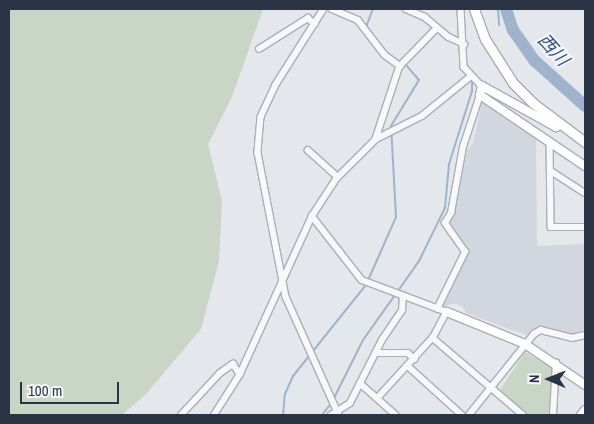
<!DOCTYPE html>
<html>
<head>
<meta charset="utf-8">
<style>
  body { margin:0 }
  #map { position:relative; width:594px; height:424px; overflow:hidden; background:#e4e7ec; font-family:"Archivo Narrow","Noto Sans JP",sans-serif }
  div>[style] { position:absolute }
  .built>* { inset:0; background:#d2d6de }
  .green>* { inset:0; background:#c9d6c5 }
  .stream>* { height:2px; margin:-1px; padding:0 1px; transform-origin:1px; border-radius:1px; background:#9fb4cc }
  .river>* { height:12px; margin:-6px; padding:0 6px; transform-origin:6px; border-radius:6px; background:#9fb4cc }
  .roads { filter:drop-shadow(1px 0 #a9aeb7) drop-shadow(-1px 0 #a9aeb7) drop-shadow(0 1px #a9aeb7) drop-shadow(0 -1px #a9aeb7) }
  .street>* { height:5.5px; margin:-2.75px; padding:0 2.75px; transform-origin:2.75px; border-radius:2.75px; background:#f7f8fa }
  .secondary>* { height:8px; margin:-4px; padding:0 4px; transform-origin:4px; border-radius:4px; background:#fff }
  .primary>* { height:9px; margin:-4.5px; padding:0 4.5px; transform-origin:4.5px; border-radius:4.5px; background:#fff }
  span { translate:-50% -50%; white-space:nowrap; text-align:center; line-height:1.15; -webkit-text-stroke:4px #f4f6f9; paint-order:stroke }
  .water-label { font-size:18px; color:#34527a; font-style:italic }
  .frame { position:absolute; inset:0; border:10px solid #2b3445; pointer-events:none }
  .north { position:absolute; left:524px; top:354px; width:50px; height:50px; -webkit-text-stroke:4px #f4f6f9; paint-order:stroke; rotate:271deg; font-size:14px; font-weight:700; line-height:20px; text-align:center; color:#2b3445 }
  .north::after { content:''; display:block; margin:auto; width:18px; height:22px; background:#2b3445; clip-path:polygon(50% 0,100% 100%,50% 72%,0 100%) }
  .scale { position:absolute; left:20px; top:382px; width:99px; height:22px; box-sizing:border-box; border:2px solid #2b3445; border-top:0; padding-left:6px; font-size:15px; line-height:18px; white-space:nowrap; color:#2b3445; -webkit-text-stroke:4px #f4f6f9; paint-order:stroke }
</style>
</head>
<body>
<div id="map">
  <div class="built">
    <div style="clip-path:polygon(486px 101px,536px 135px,537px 246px,585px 244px,585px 330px,580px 333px,566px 334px,540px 328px,526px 335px,466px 313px,463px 307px,454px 303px,444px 307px,442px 302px,469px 250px,450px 225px,467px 151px,473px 143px,482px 102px)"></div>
  </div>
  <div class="green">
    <div style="clip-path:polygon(9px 9px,263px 9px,232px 97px,208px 144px,222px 201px,219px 261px,201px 329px,146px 394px,122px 415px,9px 415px)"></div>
    <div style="clip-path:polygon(525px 352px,554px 369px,551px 415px,528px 415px,500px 390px)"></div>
  </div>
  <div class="stream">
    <div style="left:498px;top:9px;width:16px;rotate:86deg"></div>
    <div style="left:366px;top:27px;width:19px;rotate:-69deg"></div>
    <div style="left:398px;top:291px;width:37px;rotate:-55deg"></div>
    <div style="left:419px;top:261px;width:59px;rotate:-63.9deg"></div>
    <div style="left:445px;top:208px;width:44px;rotate:-84.8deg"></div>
    <div style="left:449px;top:164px;width:77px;rotate:-72.5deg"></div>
    <div style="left:472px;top:91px;width:8px;rotate:-90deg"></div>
    <div style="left:334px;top:398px;width:65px;rotate:-63.4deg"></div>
    <div style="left:363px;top:340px;width:55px;rotate:-54.6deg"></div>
    <div style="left:283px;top:415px;width:21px;rotate:-85deg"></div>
    <div style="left:285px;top:394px;width:20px;rotate:-66deg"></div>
    <div style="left:293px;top:376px;width:117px;rotate:-51.3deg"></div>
    <div style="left:366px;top:285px;width:74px;rotate:-66.2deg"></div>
    <div style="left:396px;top:217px;width:91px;rotate:-93.1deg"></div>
    <div style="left:391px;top:126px;width:54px;rotate:-58.7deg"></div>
    <div style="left:419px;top:80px;width:21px;rotate:-131deg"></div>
    <div style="left:322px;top:415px;width:16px;rotate:-52deg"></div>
  </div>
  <div class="river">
    <div style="left:506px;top:9px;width:22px;rotate:72deg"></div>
    <div style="left:513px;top:30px;width:38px;rotate:55deg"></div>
    <div style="left:535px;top:61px;width:67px;rotate:42deg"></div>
  </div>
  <div class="roads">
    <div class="street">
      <div style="left:324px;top:9px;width:90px;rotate:122.3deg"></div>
      <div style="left:276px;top:85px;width:35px;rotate:115deg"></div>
      <div style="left:261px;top:117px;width:36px;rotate:95deg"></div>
      <div style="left:258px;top:153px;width:147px;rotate:79deg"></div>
      <div style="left:286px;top:297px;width:129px;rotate:65.8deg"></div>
      <div style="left:332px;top:9px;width:28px;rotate:23deg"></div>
      <div style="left:358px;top:20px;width:44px;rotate:52.4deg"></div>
      <div style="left:385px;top:55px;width:19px;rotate:36deg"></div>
      <div style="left:400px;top:66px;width:77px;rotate:108.2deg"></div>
      <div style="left:406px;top:9px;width:21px;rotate:23deg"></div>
      <div style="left:425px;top:17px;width:31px;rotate:40deg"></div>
      <div style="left:449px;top:37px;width:17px;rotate:25deg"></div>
      <div style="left:461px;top:9px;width:58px;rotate:87deg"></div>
      <div style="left:464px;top:67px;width:26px;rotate:47deg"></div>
      <div style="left:259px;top:49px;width:58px;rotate:-32.3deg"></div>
      <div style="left:308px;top:18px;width:9px;rotate:41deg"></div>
      <div style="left:400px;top:66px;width:49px;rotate:-45.8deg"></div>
      <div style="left:550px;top:141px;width:86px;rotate:89.3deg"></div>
      <div style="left:551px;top:227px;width:34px"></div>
      <div style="left:308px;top:150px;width:40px;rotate:42deg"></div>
      <div style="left:551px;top:171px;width:40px;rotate:32.9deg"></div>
      <div style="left:312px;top:216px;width:81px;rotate:52deg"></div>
      <div style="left:362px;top:280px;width:91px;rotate:20.6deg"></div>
      <div style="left:447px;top:312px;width:30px;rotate:118deg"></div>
      <div style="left:433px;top:338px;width:81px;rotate:132.5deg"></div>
      <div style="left:437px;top:309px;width:64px;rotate:-63.8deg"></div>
      <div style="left:465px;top:252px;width:35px;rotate:-125deg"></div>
      <div style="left:445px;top:223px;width:12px;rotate:-59deg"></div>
      <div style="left:451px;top:213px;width:67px;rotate:-79.7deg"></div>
      <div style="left:463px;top:147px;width:55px;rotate:-71.9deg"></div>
      <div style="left:433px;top:338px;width:118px;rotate:40.5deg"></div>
      <div style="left:375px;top:353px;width:33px"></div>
      <div style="left:408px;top:353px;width:9px;rotate:41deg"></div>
      <div style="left:408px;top:366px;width:73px;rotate:42.2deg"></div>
      <div style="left:360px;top:383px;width:48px;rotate:41.6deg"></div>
      <div style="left:181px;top:415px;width:57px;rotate:-47.1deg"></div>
      <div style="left:220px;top:373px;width:16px;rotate:-35deg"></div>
      <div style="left:233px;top:364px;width:12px;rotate:55deg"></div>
      <div style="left:214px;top:415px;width:49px;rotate:-57.6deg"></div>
      <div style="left:240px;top:374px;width:174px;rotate:-65.5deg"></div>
      <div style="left:312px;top:216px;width:44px;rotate:-57deg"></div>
      <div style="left:336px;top:179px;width:57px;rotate:-45deg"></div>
      <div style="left:376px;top:139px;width:51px;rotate:-26.6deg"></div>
      <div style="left:422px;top:116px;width:62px;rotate:-39.1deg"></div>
      <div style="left:331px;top:415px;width:22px;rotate:-32deg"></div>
      <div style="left:350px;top:403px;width:71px;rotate:-63.1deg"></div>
      <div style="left:382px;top:340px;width:36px;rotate:-56deg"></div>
      <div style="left:402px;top:310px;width:14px;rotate:-86deg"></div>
      <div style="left:469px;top:415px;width:104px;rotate:-51.3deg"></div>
      <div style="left:534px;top:334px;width:8px;rotate:-30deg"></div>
      <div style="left:541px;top:330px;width:32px;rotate:14deg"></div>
      <div style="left:572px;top:338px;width:13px;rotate:-13deg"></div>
      <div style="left:553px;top:415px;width:52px;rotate:-86.7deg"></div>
    </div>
    <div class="secondary">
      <div style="left:561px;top:124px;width:6px;rotate:149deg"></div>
      <div style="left:556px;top:127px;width:85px;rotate:-151deg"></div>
      <div style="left:482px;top:86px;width:9px;rotate:103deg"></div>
      <div style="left:480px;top:95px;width:127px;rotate:34.1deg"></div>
      <div style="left:447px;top:312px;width:84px;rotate:22.3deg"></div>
      <div style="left:525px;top:344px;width:73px;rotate:34.3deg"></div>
      <div style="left:581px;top:415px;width:6px;rotate:-51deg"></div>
    </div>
    <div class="primary">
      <div style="left:474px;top:9px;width:32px;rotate:70deg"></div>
      <div style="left:485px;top:39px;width:52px;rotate:57.5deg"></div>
      <div style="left:513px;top:83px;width:28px;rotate:45deg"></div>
      <div style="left:533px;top:103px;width:65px;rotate:36.9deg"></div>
    </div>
  </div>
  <div class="water-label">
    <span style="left:553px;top:50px;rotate:48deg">西川</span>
  </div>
  <div class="frame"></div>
  <div class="north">N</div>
  <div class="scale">100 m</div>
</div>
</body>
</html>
